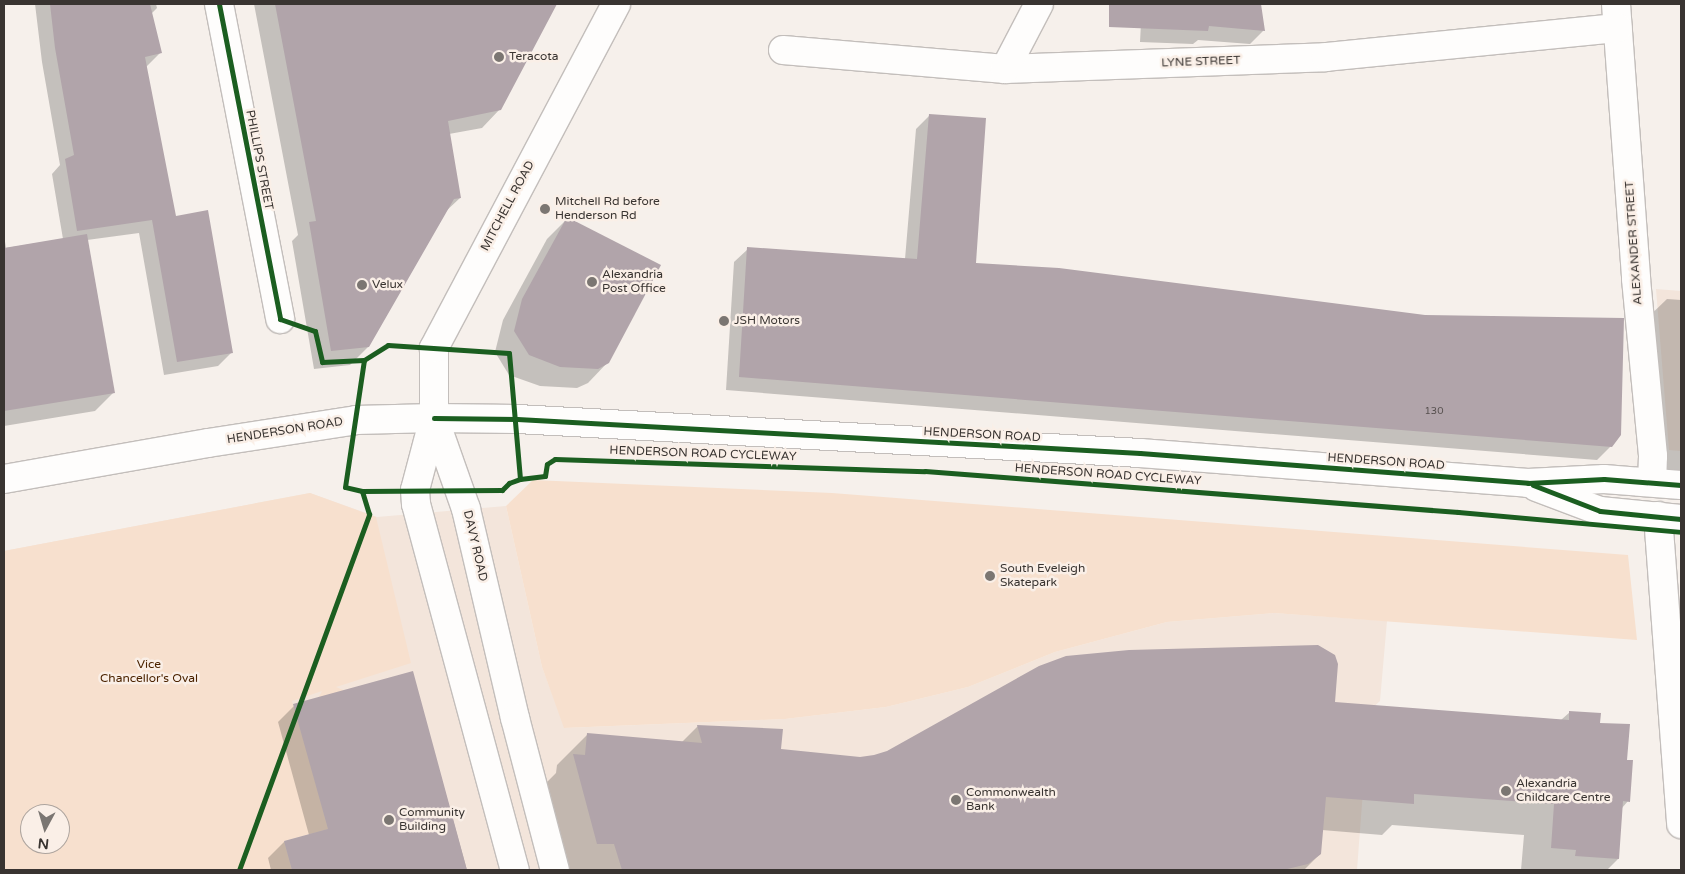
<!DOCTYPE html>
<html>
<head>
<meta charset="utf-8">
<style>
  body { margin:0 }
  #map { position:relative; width:1685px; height:874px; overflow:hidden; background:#f6f0eb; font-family:"Varela Round",sans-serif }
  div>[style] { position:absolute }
  .commercial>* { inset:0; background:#f3e5db }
  .green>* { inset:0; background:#f7e0ce }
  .shadow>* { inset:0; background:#0003 }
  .building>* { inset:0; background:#b1a4aa }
  .roads { filter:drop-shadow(1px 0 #c3bebb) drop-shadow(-1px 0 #c3bebb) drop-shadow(0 1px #c3bebb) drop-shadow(0 -1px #c3bebb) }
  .street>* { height:28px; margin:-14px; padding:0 14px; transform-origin:14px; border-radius:14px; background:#fefdfc }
  .secondary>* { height:28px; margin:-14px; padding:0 14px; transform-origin:14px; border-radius:14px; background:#fefdfc }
  .cycleway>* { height:5px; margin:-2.5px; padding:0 2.5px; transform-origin:2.5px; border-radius:2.5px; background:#1b5e20 }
  .dots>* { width:14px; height:14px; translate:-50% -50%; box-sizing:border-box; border:2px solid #faefe7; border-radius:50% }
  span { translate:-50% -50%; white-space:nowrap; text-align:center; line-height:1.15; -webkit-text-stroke:5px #faefe7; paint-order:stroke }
  .number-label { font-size:10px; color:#57504f }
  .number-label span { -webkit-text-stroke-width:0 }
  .poi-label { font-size:12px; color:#393431 }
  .left { translate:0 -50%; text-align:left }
  .street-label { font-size:12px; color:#393431 }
  .park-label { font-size:12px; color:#4b2300 }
  .frame { position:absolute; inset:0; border:5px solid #393431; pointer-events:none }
  .north { position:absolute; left:20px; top:804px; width:50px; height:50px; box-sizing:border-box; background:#faefe7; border:1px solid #ada49e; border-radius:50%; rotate:186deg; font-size:14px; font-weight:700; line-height:20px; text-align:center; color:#393431 }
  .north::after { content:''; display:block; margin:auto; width:18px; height:22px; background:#7b7672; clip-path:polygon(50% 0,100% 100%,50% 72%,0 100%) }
</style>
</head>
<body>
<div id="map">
  <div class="commercial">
    <div style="clip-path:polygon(1656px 289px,1681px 291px,1681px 451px,1669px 450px)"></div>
    <div style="clip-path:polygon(evenodd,310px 493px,377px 517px,506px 506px,542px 667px,565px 728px,785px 719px,886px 707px,968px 687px,1055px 652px,1167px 622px,1274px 613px,1387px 621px,1380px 701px,1369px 711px,1357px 870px,4px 870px,4px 551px,310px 493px,30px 814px,60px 814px,60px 844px,30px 844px,30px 814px)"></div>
  </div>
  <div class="green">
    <div style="clip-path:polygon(533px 480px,832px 493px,1628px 555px,1637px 640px,1274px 613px,1167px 622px,1055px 652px,968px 687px,886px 707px,785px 719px,564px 728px,542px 667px,506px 506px)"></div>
    <div style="clip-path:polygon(evenodd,310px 493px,376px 517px,411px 663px,336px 687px,350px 693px,313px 773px,328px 829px,284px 841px,292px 870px,4px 870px,4px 551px,310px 493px,322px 691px,301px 732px,292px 701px,322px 691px,310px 493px,30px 814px,60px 814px,60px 844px,30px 844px,30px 814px)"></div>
  </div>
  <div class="shadow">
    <div style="clip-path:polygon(35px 4px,156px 4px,157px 8px,151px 14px,160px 53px,146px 67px,174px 217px,232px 352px,218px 366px,164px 375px,139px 233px,87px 240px,113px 393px,95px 411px,4px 426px,4px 235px,6px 248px,63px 239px,52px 174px,60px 165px,42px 62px)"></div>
    <div style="clip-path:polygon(254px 4px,555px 4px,500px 109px,482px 128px,449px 134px,460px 198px,444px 213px,368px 347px,350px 365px,314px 369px,292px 241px,298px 235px)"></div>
    <div style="clip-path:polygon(1142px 4px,1260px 4px,1263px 31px,1250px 44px,1198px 40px,1193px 44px,1140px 42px)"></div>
    <div style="clip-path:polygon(929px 116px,975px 264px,1611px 446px,1597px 460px,726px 390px,734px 262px,748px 249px,905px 259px,916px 129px)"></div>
    <div style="clip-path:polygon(567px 219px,608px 362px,588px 383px,577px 388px,540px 386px,509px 375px,495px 352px,503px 320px,547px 239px)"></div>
    <div style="clip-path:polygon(1667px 299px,1681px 300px,1681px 482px,1664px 480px,1642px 323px)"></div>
    <div style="clip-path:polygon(412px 673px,467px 870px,271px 870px,268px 858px,284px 842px,309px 835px,278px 722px,294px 706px)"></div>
    <div style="clip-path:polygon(1333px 703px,1561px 720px,1570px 712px,1599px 724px,1625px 761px,1628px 801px,1622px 808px,1618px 859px,1607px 870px,1521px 870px,1524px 835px,1392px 825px,1382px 835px,1322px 830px,1320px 854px,1304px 870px,565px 870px,543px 786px,556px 773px,557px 765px,588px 734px,682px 742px,698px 726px,780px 750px,860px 758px)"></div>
  </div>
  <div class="building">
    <div style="clip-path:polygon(50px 4px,150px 4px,162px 53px,145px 57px,176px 216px,208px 210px,233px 353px,177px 362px,152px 220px,77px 231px,65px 159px,74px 155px,55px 48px)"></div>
    <div style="clip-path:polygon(275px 4px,557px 4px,501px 110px,448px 121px,461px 198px,454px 199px,369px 347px,331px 351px,309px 222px,316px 221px)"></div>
    <div style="clip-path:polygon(1109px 4px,1261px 4px,1265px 31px,1209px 26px,1208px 31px,1109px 27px)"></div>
    <div style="clip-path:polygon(929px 114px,986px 118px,976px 263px,1059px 268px,1425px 315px,1624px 318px,1621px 435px,1612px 447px,739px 377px,747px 247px,917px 259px)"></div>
    <div style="clip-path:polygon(567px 217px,661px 265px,609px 363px,598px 369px,560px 367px,529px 355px,514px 331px,522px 299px)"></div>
    <div style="clip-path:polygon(87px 234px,115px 393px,4px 411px,4px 248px)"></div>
    <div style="clip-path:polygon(1318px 645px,1335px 655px,1338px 664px,1335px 702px,1569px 720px,1569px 711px,1601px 713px,1600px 723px,1630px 724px,1627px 760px,1633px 760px,1630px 802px,1623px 801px,1619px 859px,1575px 856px,1576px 850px,1551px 848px,1554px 804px,1414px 794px,1414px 804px,1326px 797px,1321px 854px,1308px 864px,1283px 870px,622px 870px,614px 844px,597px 844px,573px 754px,585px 755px,587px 733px,702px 743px,697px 725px,783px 729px,781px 749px,860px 757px,874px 755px,887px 751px,1039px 666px,1066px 656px,1129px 650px)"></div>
    <div style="clip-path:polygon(413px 671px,467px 870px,292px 870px,284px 841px,328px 829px,293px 704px)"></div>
  </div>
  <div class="roads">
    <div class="street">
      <div style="left:219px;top:4px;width:321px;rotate:79deg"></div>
      <div style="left:1616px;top:4px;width:276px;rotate:85.8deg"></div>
      <div style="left:1636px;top:279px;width:178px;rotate:84.5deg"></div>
      <div style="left:1653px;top:456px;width:26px;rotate:92deg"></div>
      <div style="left:783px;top:50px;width:223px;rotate:4.9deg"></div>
      <div style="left:1005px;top:69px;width:321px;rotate:-2.1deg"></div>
      <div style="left:1326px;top:57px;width:293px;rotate:-5.7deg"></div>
      <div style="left:1005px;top:69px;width:73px;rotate:-62.4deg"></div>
      <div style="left:434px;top:418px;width:96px;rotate:70.6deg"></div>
      <div style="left:466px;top:509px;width:215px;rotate:76.8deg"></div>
      <div style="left:515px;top:718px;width:157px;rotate:75.3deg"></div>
      <div style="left:434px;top:418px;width:74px;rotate:104.8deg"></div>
      <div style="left:415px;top:490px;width:14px;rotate:86deg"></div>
      <div style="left:416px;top:504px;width:379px;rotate:74.9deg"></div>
      <div style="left:1658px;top:516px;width:309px;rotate:85.7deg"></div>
    </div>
    <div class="secondary">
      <div style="left:434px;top:418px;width:70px;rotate:-90deg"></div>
      <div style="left:434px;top:348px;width:389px;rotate:-62.1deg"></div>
      <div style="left:4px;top:479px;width:207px;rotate:-10deg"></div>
      <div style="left:208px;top:443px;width:150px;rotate:-8.8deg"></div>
      <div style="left:356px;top:420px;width:78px;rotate:-1.5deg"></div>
      <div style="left:434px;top:418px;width:83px;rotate:0.7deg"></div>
      <div style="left:517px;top:419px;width:624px;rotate:3.12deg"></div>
      <div style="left:1140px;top:453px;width:389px;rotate:4.4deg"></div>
      <div style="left:1528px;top:483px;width:76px;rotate:-3deg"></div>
      <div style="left:1604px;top:479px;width:77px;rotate:4.5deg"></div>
      <div style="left:1536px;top:487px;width:68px;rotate:20.6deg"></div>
      <div style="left:1600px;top:511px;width:81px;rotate:5.6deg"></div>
    </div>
  </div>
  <div class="cycleway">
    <div style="left:219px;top:4px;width:321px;rotate:79deg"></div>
    <div style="left:280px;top:319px;width:37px;rotate:19deg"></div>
    <div style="left:315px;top:331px;width:32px;rotate:77deg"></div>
    <div style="left:322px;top:362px;width:42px;rotate:-2.7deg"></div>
    <div style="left:364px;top:360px;width:28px;rotate:-32deg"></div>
    <div style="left:388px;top:345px;width:121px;rotate:3.8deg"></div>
    <div style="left:509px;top:353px;width:126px;rotate:85deg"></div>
    <div style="left:434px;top:418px;width:83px;rotate:0.7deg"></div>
    <div style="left:517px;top:419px;width:624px;rotate:3.12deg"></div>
    <div style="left:1140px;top:453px;width:389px;rotate:4.4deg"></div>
    <div style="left:1528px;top:483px;width:76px;rotate:-3deg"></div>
    <div style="left:1604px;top:479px;width:77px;rotate:4.5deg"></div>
    <div style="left:1533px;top:485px;width:72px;rotate:21.2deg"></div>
    <div style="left:1600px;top:511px;width:81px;rotate:5.6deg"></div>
    <div style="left:362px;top:491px;width:140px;rotate:-0.4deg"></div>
    <div style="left:502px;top:490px;width:10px;rotate:-45deg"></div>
    <div style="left:509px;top:483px;width:12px;rotate:-20deg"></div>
    <div style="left:520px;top:479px;width:25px;rotate:-7deg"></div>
    <div style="left:545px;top:476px;width:12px;rotate:-81deg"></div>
    <div style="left:547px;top:464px;width:9px;rotate:-32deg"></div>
    <div style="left:555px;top:459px;width:370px;rotate:1.9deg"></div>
    <div style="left:925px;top:471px;width:535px;rotate:4.4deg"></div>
    <div style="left:1458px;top:512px;width:224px;rotate:5.1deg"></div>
    <div style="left:239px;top:870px;width:379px;rotate:-69.9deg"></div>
    <div style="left:369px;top:514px;width:24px;rotate:-107deg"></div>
    <div style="left:362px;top:491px;width:17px;rotate:-167deg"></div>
    <div style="left:345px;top:487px;width:128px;rotate:-81.5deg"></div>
  </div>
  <div class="dots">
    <div style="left:499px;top:57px;background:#7b7672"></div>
    <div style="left:545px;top:209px;background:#7b7672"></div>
    <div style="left:592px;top:282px;background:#7b7672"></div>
    <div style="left:362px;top:285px;background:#7b7672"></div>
    <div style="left:724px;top:321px;background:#7b7672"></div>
    <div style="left:990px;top:576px;background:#7b7672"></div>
    <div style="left:1506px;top:791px;background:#7b7672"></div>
    <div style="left:956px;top:800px;background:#7b7672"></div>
    <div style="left:389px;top:820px;background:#7b7672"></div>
  </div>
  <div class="number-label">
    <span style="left:1434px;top:412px">130</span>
  </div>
  <div class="poi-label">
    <span class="left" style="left:509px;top:57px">Teracota</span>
    <span class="left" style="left:555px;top:209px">Mitchell Rd before<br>Henderson Rd</span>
    <span class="left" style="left:602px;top:282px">Alexandria<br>Post Office</span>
    <span class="left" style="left:372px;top:285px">Velux</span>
    <span class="left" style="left:734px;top:321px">JSH Motors</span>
    <span class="left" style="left:1000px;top:576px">South Eveleigh<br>Skatepark</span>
    <span class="left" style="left:1516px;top:791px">Alexandria<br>Childcare Centre</span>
    <span class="left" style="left:966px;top:800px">Commonwealth<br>Bank</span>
    <span class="left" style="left:399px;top:820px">Community<br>Building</span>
  </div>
  <div class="street-label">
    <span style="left:1201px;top:62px;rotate:-2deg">LYNE STREET</span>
    <span style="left:259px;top:160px;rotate:79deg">PHILLIPS STREET</span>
    <span style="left:508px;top:206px;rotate:-62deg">MITCHELL ROAD</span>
    <span style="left:1634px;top:243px;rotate:-94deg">ALEXANDER STREET</span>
    <span style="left:285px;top:431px;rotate:-9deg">HENDERSON ROAD</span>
    <span style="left:982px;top:435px;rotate:3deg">HENDERSON ROAD</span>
    <span style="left:703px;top:454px;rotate:2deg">HENDERSON ROAD CYCLEWAY</span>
    <span style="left:1386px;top:462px;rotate:4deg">HENDERSON ROAD</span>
    <span style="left:1108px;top:475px;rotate:4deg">HENDERSON ROAD CYCLEWAY</span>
    <span style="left:475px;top:546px;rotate:77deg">DAVY ROAD</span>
  </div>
  <div class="park-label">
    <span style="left:149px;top:672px">Vice<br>Chancellor's Oval</span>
  </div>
  <div class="frame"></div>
  <div class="north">N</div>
</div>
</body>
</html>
